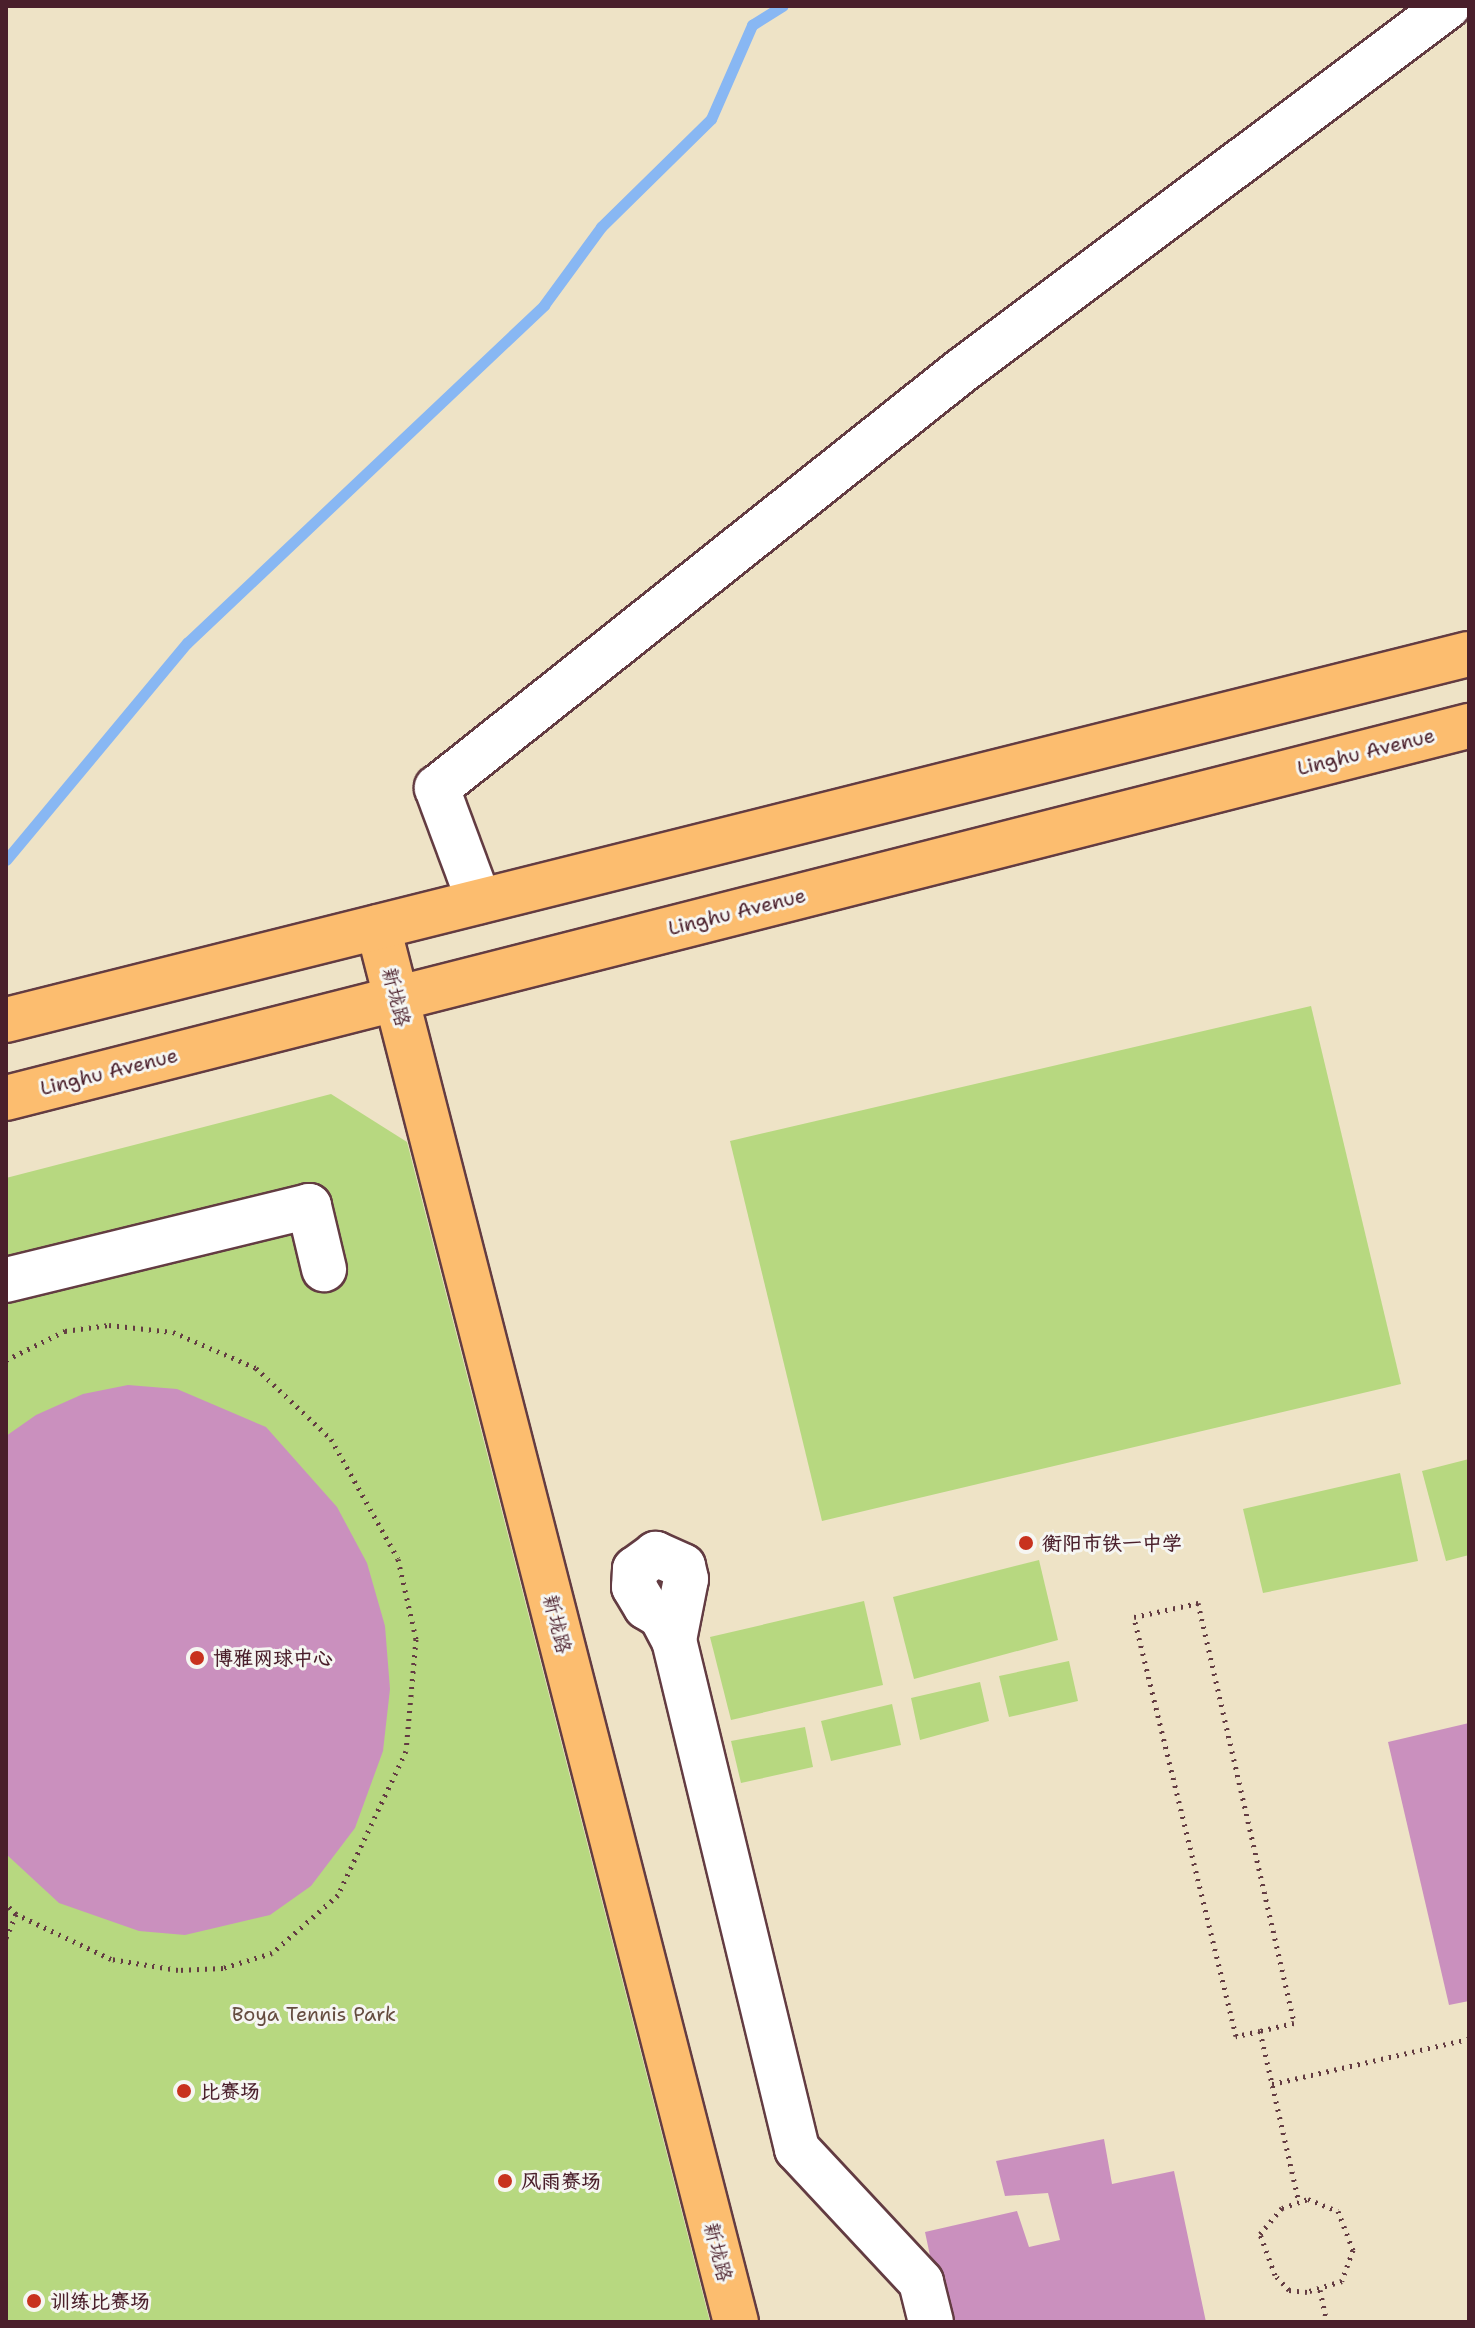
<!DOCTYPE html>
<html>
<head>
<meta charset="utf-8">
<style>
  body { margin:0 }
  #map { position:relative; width:1475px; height:2328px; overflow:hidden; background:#eee3c6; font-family:"Shantell Sans","LXGW WenKai TC",sans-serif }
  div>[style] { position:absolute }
  .green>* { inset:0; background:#b7d880 }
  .stream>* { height:11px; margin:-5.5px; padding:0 5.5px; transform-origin:5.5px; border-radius:5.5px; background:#88b7f3 }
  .building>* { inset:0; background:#ca90be }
  .path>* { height:5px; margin-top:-2.5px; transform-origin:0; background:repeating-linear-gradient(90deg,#633c42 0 2px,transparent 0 8px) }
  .roads { filter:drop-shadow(2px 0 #633c42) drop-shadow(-2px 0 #633c42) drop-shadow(0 2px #633c42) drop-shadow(0 -2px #633c42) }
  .minor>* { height:44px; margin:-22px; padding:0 22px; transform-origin:22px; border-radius:22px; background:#fff }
  .major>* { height:44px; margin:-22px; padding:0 22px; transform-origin:22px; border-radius:22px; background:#fcbd6f }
  .dots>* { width:22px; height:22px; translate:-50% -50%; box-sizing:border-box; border:4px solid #f6f6f2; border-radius:50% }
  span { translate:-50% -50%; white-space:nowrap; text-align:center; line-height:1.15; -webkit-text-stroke:6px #f6f6f2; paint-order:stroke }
  .street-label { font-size:20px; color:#4a1f2b }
  .poi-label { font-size:20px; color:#4a1f2b; font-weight:700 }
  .left { translate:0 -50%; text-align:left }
  .park-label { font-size:20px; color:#654d40 }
  .frame { position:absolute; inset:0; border:8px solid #4a1f2b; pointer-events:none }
</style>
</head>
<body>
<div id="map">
  <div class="green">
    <div style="clip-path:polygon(1311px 1006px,1401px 1384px,822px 1521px,730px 1141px)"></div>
    <div style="clip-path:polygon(331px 1094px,407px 1142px,710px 2322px,6px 2322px,6px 1178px)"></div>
    <div style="clip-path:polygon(1469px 1459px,1469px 1555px,1446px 1561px,1422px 1471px)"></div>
    <div style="clip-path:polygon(1400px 1473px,1418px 1561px,1263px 1593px,1243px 1509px)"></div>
    <div style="clip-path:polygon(1039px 1560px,1058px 1640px,914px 1679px,893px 1597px)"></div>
    <div style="clip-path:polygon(864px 1601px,883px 1685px,731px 1720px,710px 1637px)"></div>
    <div style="clip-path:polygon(1069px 1661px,1078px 1701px,1009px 1717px,999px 1676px)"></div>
    <div style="clip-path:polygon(980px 1682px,989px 1721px,920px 1740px,911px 1698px)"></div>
    <div style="clip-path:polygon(892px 1704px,901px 1745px,831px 1761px,821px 1721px)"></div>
    <div style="clip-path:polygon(805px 1727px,813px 1767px,741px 1783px,731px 1741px)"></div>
  </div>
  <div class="stream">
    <div style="left:6px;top:860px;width:283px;rotate:-50.2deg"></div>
    <div style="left:187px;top:643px;width:492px;rotate:-43.4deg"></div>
    <div style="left:544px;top:305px;width:97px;rotate:-53.8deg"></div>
    <div style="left:601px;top:227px;width:154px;rotate:-44.5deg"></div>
    <div style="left:711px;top:119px;width:103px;rotate:-66.4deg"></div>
    <div style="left:752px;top:25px;width:36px;rotate:-32deg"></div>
  </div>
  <div class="building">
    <div style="clip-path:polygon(128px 1385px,177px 1389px,266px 1427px,337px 1507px,367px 1563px,385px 1626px,390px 1689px,383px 1751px,355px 1828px,311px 1886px,270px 1915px,185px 1935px,139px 1931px,59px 1903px,6px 1854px,6px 1436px,36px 1415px,83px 1394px)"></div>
    <div style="clip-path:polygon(1469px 1723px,1469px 2001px,1449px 2005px,1388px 1742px)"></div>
    <div style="clip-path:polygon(1104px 2139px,1112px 2184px,1174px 2171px,1206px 2322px,944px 2322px,925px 2232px,1017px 2211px,1029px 2247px,1060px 2240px,1048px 2193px,1005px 2196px,996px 2161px)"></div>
  </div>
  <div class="path">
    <div style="left:6px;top:1360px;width:66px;rotate:-26.2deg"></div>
    <div style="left:65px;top:1331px;width:44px;rotate:-7.8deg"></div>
    <div style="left:109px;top:1325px;width:64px;rotate:6.2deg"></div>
    <div style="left:173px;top:1332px;width:90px;rotate:23.4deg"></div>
    <div style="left:256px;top:1368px;width:103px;rotate:43.4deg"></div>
    <div style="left:331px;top:1439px;width:137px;rotate:60.8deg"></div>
    <div style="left:398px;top:1559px;width:82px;rotate:77.3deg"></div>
    <div style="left:416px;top:1639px;width:112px;rotate:95.1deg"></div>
    <div style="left:406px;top:1751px;width:159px;rotate:115.3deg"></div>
    <div style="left:338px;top:1895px;width:88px;rotate:138.7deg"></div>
    <div style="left:272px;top:1953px;width:51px;rotate:163deg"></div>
    <div style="left:223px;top:1968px;width:45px;rotate:177.5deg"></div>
    <div style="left:178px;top:1970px;width:68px;rotate:-170.7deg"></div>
    <div style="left:111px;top:1959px;width:105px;rotate:-154.7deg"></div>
    <div style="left:16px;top:1914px;width:14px;rotate:-135deg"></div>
    <div style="left:6px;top:1938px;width:26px;rotate:-67deg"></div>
    <div style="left:1260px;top:2031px;width:25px;rotate:168deg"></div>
    <div style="left:1236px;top:2036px;width:431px;rotate:-103.7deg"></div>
    <div style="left:1134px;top:1617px;width:66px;rotate:-12.3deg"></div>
    <div style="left:1198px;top:1603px;width:431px;rotate:77.1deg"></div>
    <div style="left:1294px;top:2023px;width:35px;rotate:167deg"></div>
    <div style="left:1260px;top:2031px;width:175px;rotate:77.2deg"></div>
    <div style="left:1272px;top:2084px;width:202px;rotate:-12.9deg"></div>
    <div style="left:1308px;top:2199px;width:32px;rotate:22deg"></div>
    <div style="left:1338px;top:2211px;width:42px;rotate:69deg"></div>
    <div style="left:1353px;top:2250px;width:33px;rotate:110deg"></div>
    <div style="left:1342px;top:2281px;width:37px;rotate:163deg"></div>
    <div style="left:1307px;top:2292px;width:18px;rotate:-174deg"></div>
    <div style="left:1289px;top:2290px;width:21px;rotate:-133deg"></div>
    <div style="left:1275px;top:2275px;width:44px;rotate:-110.1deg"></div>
    <div style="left:1260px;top:2234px;width:34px;rotate:-50deg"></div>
    <div style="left:1282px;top:2208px;width:28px;rotate:-19deg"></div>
    <div style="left:1320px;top:2290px;width:33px;rotate:78deg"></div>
  </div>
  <div class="roads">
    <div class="minor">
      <div style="left:479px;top:901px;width:121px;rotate:-110.4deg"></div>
      <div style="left:437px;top:788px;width:670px;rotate:-38.51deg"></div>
      <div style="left:961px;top:371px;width:609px;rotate:-36.85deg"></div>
      <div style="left:6px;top:1280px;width:312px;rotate:-13.7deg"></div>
      <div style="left:309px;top:1206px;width:65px;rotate:76.6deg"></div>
      <div style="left:674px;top:1640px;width:62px;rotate:-78.9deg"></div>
      <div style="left:686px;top:1579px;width:13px;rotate:-103deg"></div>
      <div style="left:683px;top:1566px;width:30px;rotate:-156deg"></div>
      <div style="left:656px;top:1554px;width:26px;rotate:144deg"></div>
      <div style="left:635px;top:1569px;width:18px;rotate:93deg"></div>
      <div style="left:634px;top:1587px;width:23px;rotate:59deg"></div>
      <div style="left:646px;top:1607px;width:17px;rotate:31deg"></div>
      <div style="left:661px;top:1616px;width:27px;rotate:62deg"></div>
      <div style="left:674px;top:1640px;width:524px;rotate:76.41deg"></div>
      <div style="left:797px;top:2149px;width:182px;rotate:47deg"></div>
      <div style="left:921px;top:2282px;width:41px;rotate:76deg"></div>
    </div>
    <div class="major">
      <div style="left:378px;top:927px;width:1440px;rotate:75.61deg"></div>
      <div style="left:6px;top:1020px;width:1508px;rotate:-14.05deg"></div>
      <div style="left:6px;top:1098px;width:1510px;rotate:-14.27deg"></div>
    </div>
  </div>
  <div class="dots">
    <div style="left:1026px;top:1543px;background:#c8321e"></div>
    <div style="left:197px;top:1658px;background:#c8321e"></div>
    <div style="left:184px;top:2091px;background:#c8321e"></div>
    <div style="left:505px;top:2181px;background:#c8321e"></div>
    <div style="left:34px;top:2301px;background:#c8321e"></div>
  </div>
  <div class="street-label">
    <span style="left:1366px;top:752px;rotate:-14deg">Linghu Avenue</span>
    <span style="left:737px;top:912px;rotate:-14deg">Linghu Avenue</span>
    <span style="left:396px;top:997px;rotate:76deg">新垅路</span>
    <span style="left:109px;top:1072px;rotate:-14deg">Linghu Avenue</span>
    <span style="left:557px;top:1624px;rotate:76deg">新垅路</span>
    <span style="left:718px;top:2252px;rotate:76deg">新垅路</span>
  </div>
  <div class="poi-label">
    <span class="left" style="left:1042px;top:1543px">衡阳市铁一中学</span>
    <span class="left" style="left:213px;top:1658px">博雅网球中心</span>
    <span class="left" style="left:200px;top:2091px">比赛场</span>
    <span class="left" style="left:521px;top:2181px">风雨赛场</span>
    <span class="left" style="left:50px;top:2301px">训练比赛场</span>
  </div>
  <div class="park-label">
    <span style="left:314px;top:2014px">Boya Tennis Park</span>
  </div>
  <div class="frame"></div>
</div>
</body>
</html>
